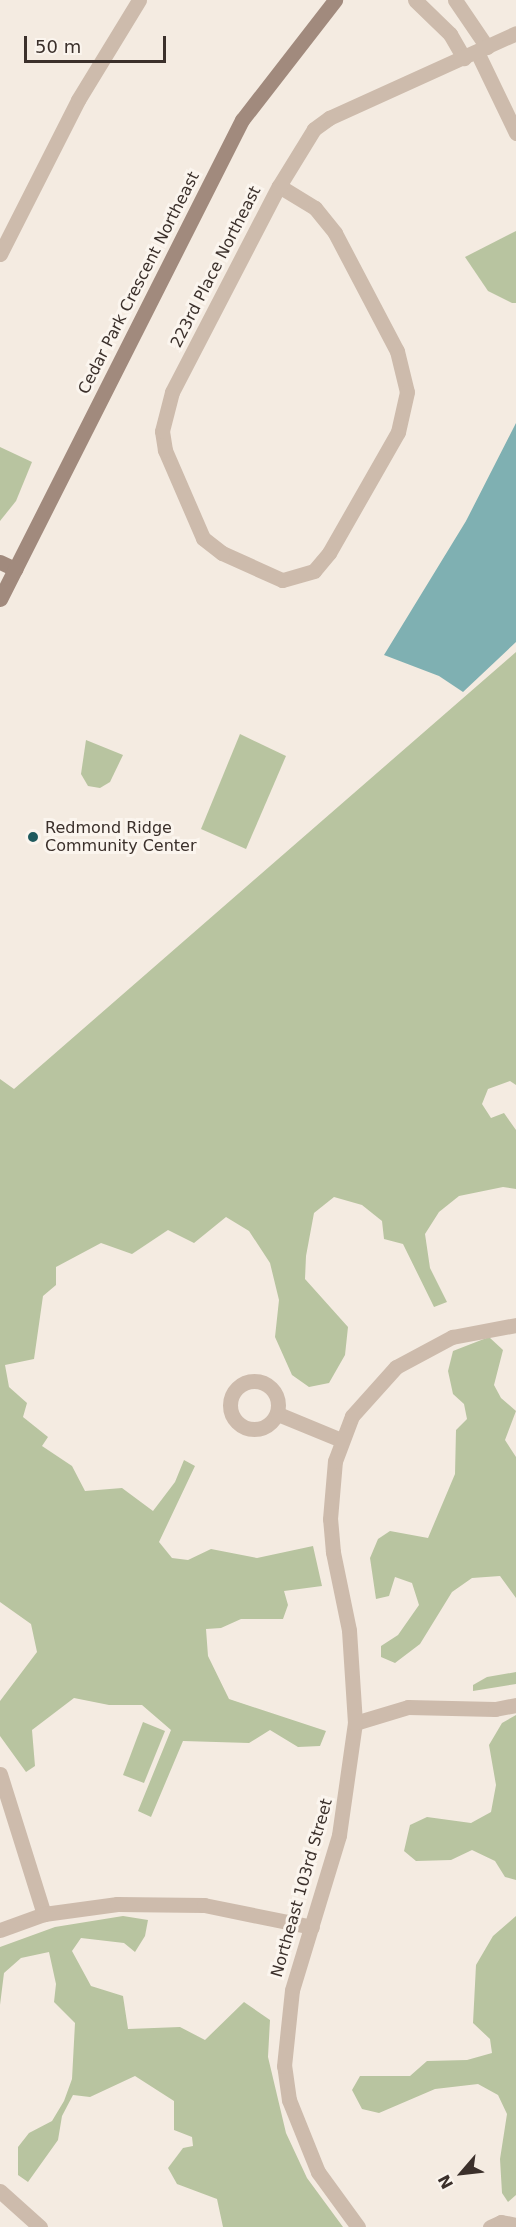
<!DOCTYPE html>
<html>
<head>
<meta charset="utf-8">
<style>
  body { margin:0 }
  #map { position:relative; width:516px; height:2227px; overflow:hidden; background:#f4ebe1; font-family:"DejaVu Sans",sans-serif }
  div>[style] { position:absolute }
  .green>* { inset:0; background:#b8c4a0 }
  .water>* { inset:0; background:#7fb0b2 }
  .street>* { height:15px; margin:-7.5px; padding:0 7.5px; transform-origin:7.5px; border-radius:7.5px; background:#cdbbac }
  .street>.ring { margin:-7.5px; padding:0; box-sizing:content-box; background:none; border:15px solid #cdbbac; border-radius:50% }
  .secondary>* { height:15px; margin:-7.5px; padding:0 7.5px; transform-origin:7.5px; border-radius:7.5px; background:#a18a7d }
  .dots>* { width:16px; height:16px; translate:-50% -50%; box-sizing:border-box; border:3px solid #fbf5ee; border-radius:50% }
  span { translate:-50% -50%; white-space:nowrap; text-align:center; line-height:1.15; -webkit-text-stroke:6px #fbf5ee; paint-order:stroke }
  .street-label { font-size:16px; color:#3b302b }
  .poi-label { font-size:16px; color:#3b302b }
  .left { translate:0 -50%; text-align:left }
  .north { position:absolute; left:432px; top:2143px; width:60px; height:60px; -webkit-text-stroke:4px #fbf5ee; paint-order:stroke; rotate:242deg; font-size:16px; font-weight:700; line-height:24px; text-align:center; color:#3b302b }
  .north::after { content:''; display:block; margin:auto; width:21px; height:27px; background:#3b302b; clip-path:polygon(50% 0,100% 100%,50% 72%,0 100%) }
  .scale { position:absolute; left:24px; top:36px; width:142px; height:27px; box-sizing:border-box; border:3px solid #3b302b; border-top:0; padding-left:8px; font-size:18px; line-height:21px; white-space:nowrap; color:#3b302b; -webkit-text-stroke:4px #fbf5ee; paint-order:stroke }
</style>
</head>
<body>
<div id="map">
  <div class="green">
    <div style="clip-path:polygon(516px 231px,516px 303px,512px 303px,488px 291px,465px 257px)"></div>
    <div style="clip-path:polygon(0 447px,32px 462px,16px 501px,0 521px)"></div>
    <div style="clip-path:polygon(516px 652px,516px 1085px,510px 1081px,488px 1089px,482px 1104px,491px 1118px,504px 1113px,516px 1130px,516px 1189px,503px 1187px,459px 1196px,439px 1212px,425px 1234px,430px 1268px,447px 1302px,434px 1307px,403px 1244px,384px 1239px,382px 1221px,362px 1205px,334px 1197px,314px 1213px,306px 1256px,305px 1279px,348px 1327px,345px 1355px,329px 1383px,309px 1387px,292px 1375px,275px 1337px,279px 1300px,270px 1263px,249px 1231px,226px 1217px,194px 1243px,168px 1230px,132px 1254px,101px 1243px,56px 1267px,56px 1285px,43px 1296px,34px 1359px,5px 1365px,9px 1387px,27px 1403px,23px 1417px,48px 1437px,42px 1446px,72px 1466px,85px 1491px,122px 1488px,153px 1511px,175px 1482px,184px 1460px,195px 1466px,159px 1542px,172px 1558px,188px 1560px,211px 1549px,257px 1558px,313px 1546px,322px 1586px,284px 1591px,288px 1605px,283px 1619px,241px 1619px,221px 1628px,206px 1629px,208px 1656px,229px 1699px,326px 1731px,320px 1746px,298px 1747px,270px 1730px,249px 1743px,183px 1741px,151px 1817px,138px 1811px,171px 1730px,142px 1705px,109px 1705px,74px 1698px,32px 1730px,35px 1766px,26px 1772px,0 1736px,0 1701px,37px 1652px,31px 1624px,0 1602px,0 1079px,14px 1089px)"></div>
    <div style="clip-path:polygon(240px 734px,286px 756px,246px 849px,201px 829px)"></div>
    <div style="clip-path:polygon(86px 740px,123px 755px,110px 782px,100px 788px,88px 786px,81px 774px)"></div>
    <div style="clip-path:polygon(489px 1337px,503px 1350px,494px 1385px,501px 1398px,516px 1411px,505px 1440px,516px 1457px,516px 1598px,500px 1576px,472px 1578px,452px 1592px,420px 1644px,395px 1663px,381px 1657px,381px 1646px,398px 1635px,419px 1605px,412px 1583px,395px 1577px,389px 1596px,376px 1599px,370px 1558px,378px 1539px,390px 1531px,428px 1538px,455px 1474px,456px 1430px,467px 1419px,464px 1404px,453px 1394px,448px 1371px,453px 1351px)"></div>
    <div style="clip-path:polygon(516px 1672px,516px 1684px,473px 1691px,473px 1685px,487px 1677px)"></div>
    <div style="clip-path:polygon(516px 1715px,516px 1880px,505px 1877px,495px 1861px,472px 1850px,451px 1860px,416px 1861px,404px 1851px,410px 1825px,427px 1817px,471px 1823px,491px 1812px,496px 1785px,489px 1745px,502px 1723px)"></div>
    <div style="clip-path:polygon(143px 1722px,165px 1731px,144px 1783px,123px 1775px)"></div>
    <div style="clip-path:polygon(123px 1916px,148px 1920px,145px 1936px,135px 1952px,124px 1943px,81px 1938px,72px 1951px,91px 1986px,123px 1996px,128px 2029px,180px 2027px,205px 2040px,244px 2002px,270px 2020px,268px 2057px,286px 2133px,307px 2178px,343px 2227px,223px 2227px,217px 2199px,177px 2184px,168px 2168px,183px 2148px,193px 2146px,192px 2137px,174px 2130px,174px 2101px,135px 2076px,90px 2097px,73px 2095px,62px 2116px,58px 2140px,28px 2182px,18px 2175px,18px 2147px,29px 2133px,52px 2121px,64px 2101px,72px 2079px,75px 2023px,54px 2002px,56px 1984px,49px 1952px,21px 1958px,4px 1973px,0 2005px,0 1947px,55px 1927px)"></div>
    <div style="clip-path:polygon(516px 1916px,516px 2195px,508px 2202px,502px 2193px,500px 2159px,507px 2114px,498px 2095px,478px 2084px,435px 2089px,379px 2113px,362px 2109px,352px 2090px,360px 2076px,410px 2076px,427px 2061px,467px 2060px,492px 2053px,490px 2039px,473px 2023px,476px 1965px,493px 1936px)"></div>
  </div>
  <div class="water">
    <div style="clip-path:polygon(516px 423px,516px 642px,463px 692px,439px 676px,384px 655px,466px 521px)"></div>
  </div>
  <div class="street">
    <div style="left:415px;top:0;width:49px;rotate:44.2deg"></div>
    <div style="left:450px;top:34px;width:28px;rotate:60deg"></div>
    <div style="left:455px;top:0;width:57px;rotate:55.8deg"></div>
    <div style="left:477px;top:52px;width:90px;rotate:64.3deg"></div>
    <div style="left:279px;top:186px;width:42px;rotate:31.4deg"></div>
    <div style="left:315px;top:208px;width:32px;rotate:51deg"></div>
    <div style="left:335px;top:233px;width:133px;rotate:62.3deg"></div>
    <div style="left:397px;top:351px;width:42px;rotate:76.3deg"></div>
    <div style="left:407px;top:392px;width:41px;rotate:102.7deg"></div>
    <div style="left:398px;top:432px;width:139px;rotate:119.7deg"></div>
    <div style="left:329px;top:553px;width:23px;rotate:130deg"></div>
    <div style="left:314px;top:571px;width:33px;rotate:164deg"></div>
    <div style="left:282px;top:580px;width:66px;rotate:-155.8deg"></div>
    <div style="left:222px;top:553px;width:24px;rotate:-142deg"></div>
    <div style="left:203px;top:538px;width:96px;rotate:-113.4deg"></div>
    <div style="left:165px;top:450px;width:19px;rotate:-99deg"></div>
    <div style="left:162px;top:431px;width:40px;rotate:-75.6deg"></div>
    <div style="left:172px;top:392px;width:232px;rotate:-62.6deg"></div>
    <div style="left:279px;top:186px;width:67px;rotate:-58.4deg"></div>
    <div style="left:314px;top:129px;width:19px;rotate:-36deg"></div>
    <div style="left:329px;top:118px;width:205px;rotate:-24.4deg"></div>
    <div style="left:0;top:254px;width:173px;rotate:-63.1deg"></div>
    <div style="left:78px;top:100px;width:117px;rotate:-58.6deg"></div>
    <div class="ring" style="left:230px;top:1381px;width:33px;height:33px"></div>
    <div style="left:278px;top:1414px;width:68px;rotate:22.4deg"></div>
    <div style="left:355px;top:1723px;width:55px;rotate:-16.8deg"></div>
    <div style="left:408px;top:1707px;width:87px;rotate:1.3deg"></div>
    <div style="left:495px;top:1709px;width:21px;rotate:-11deg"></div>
    <div style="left:0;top:1774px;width:147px;rotate:72.6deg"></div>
    <div style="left:0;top:1930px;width:47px;rotate:-20deg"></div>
    <div style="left:44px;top:1914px;width:74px;rotate:-7.8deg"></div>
    <div style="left:117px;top:1904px;width:87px;rotate:0.7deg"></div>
    <div style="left:204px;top:1905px;width:110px;rotate:11.5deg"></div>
    <div style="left:0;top:2191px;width:54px;rotate:42deg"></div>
    <div style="left:358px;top:2227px;width:68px;rotate:-126deg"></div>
    <div style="left:318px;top:2172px;width:78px;rotate:-111.9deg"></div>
    <div style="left:289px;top:2100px;width:34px;rotate:-98deg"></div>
    <div style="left:284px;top:2066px;width:76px;rotate:-84deg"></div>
    <div style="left:292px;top:1990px;width:162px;rotate:-73.1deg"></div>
    <div style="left:339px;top:1835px;width:113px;rotate:-81.9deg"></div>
    <div style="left:355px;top:1723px;width:93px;rotate:-93.7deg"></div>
    <div style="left:349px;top:1630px;width:80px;rotate:-101.6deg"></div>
    <div style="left:333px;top:1552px;width:33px;rotate:-95deg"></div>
    <div style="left:330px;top:1519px;width:58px;rotate:-85.1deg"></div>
    <div style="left:335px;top:1461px;width:48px;rotate:-69.3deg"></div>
    <div style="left:352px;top:1416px;width:66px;rotate:-48.1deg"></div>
    <div style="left:396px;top:1367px;width:64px;rotate:-28.2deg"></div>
    <div style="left:452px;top:1337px;width:65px;rotate:-10.6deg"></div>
    <div style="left:490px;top:2227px;width:12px;rotate:-24deg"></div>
    <div style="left:501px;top:2222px;width:15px;rotate:11deg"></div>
  </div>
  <div class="secondary">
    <div style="left:0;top:562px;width:17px;rotate:25deg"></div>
    <div style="left:0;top:599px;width:537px;rotate:-63.2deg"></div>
    <div style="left:242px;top:120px;width:152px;rotate:-52.2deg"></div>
  </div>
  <div class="dots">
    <div style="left:33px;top:837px;background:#1f5a5e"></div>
  </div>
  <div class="street-label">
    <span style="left:216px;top:267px;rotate:-63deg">223rd Place Northeast</span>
    <span style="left:139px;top:283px;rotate:-63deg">Cedar Park Crescent Northeast</span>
    <span style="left:302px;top:1888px;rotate:-74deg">Northeast 103rd Street</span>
  </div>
  <div class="poi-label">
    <span class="left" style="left:45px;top:837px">Redmond Ridge<br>Community Center</span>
  </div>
  <div class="north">N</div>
  <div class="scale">50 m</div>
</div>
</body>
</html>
